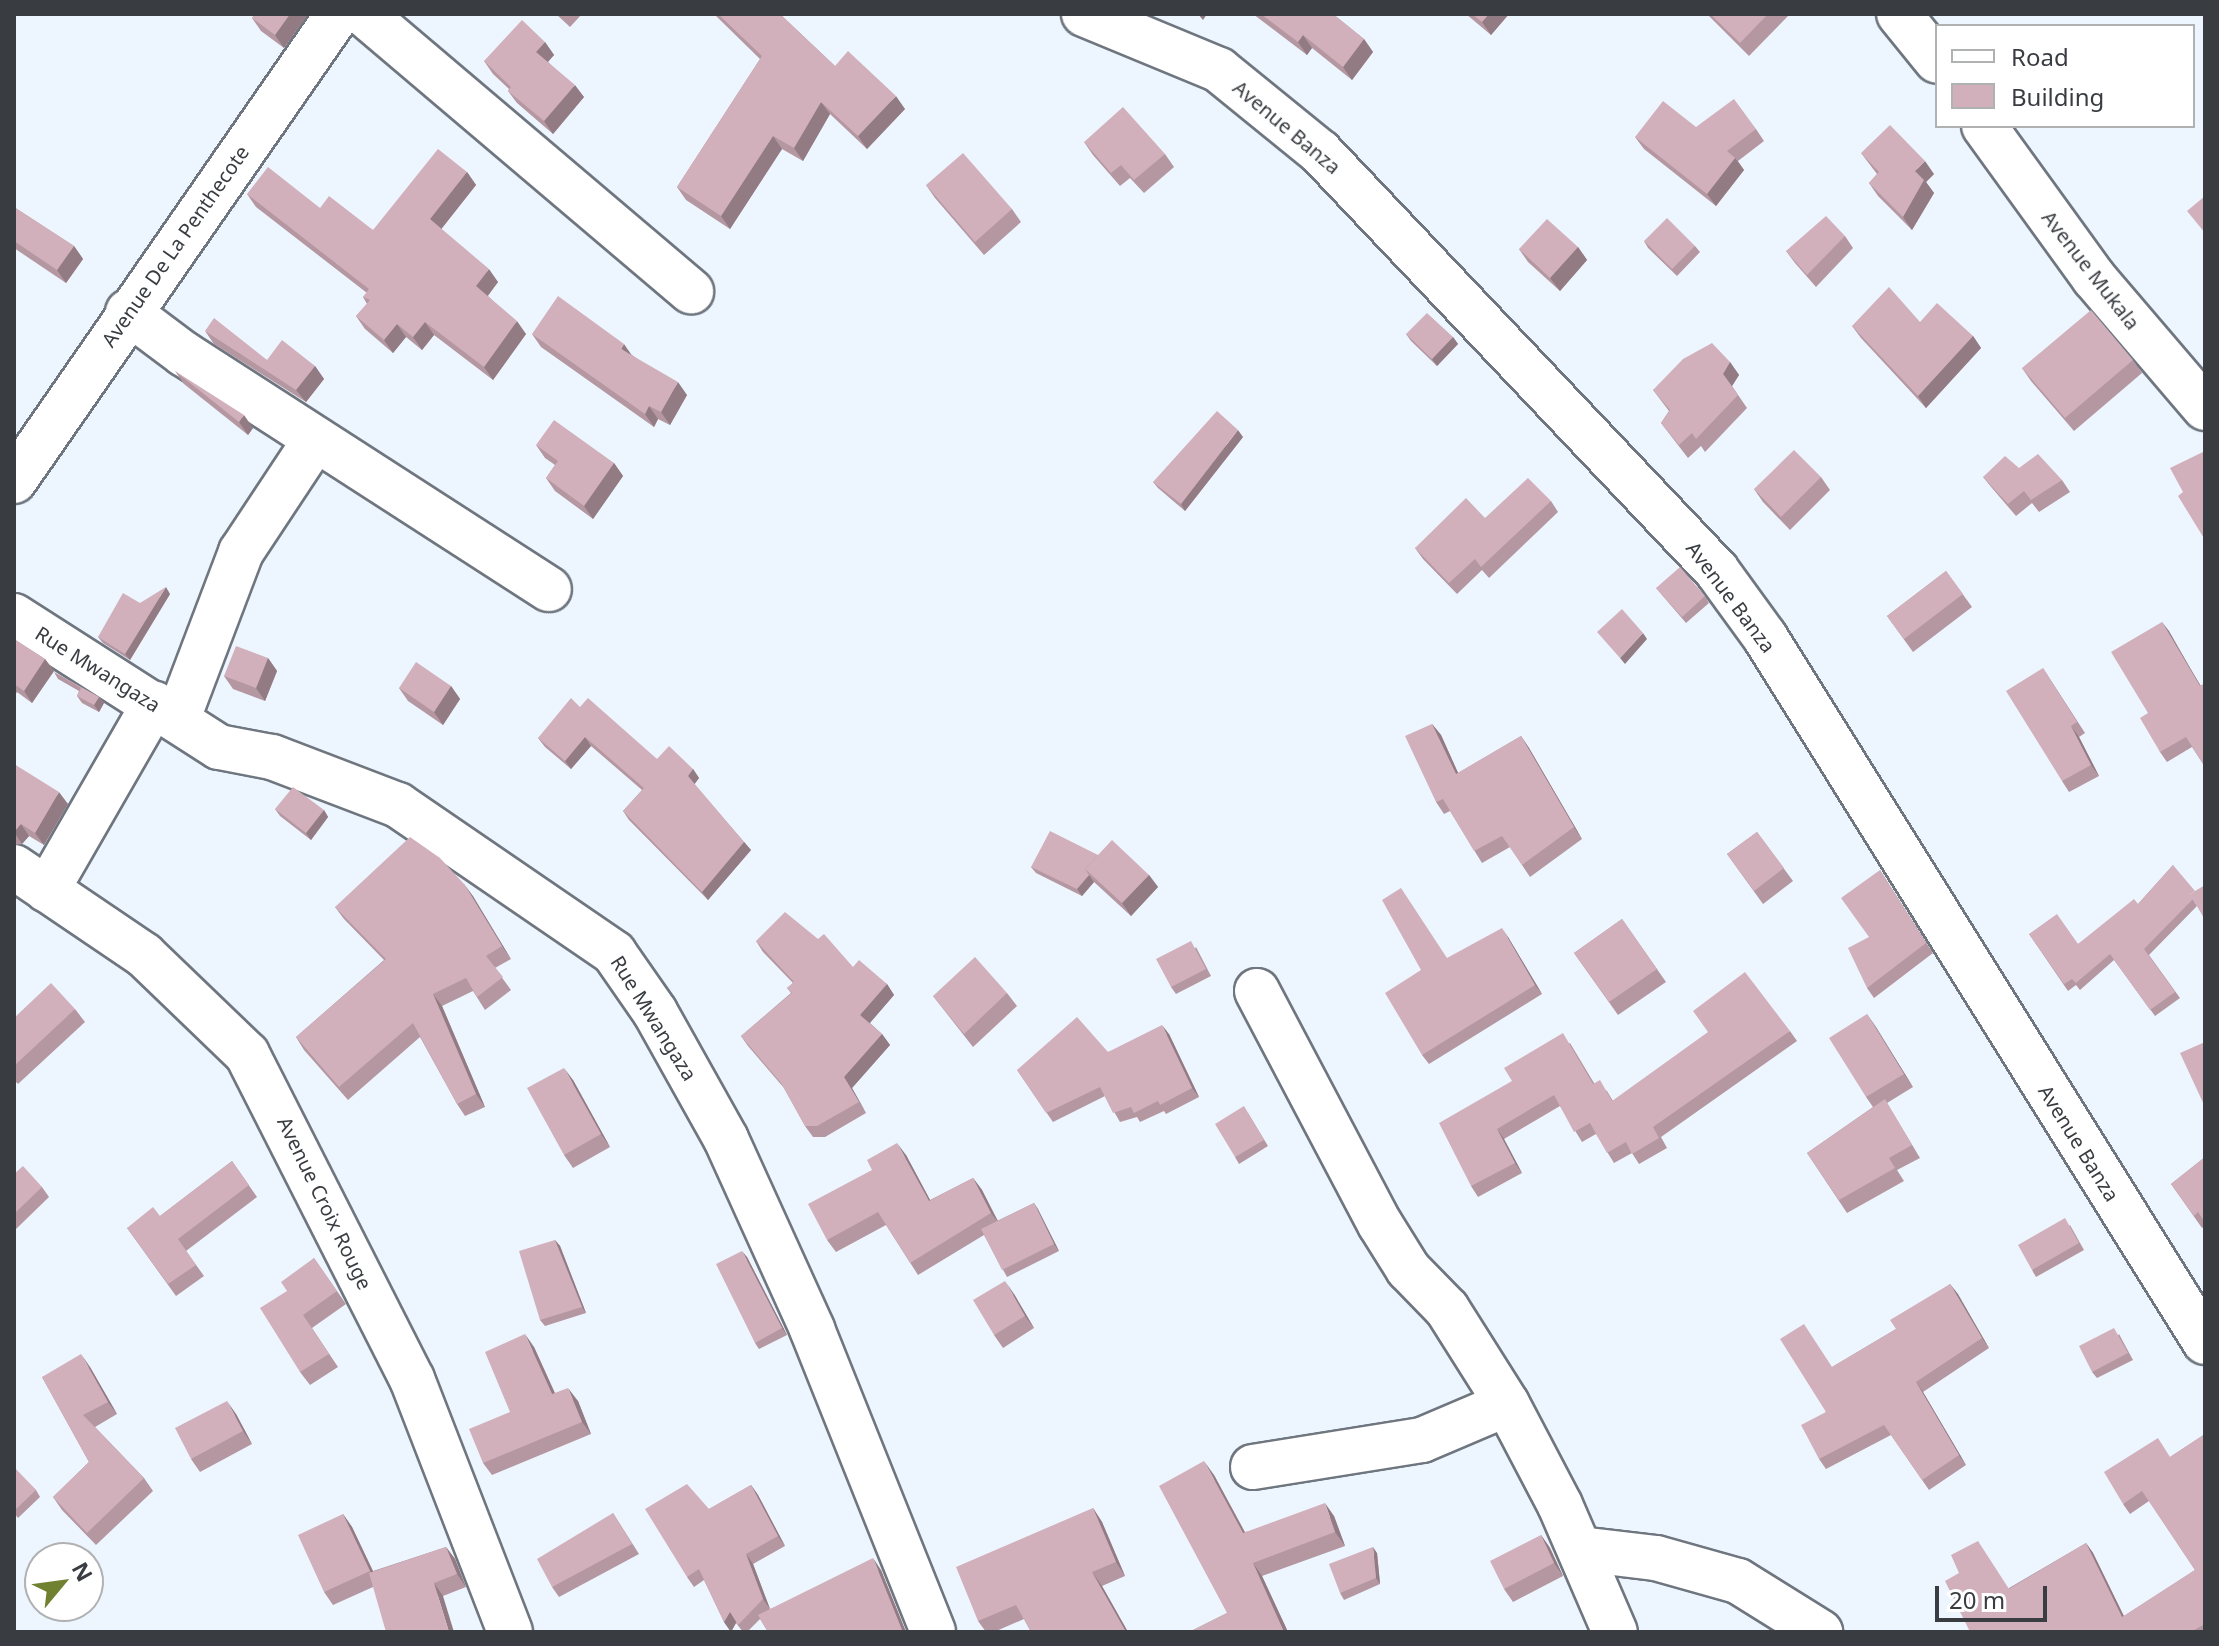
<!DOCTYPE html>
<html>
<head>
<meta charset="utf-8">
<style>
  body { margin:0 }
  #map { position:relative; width:2219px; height:1646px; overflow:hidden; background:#edf6ff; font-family:"Noto Sans",sans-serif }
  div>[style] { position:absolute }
  .roads { filter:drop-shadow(2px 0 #6f767f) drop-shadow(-2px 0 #6f767f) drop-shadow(0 2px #6f767f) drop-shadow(0 -2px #6f767f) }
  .minor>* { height:44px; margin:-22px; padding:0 22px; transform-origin:22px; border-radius:22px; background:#fff }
  .wall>* { inset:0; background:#b497a1 }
  .shaded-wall>* { inset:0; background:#927b83 }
  .building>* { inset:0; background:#d1b0bb }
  span { translate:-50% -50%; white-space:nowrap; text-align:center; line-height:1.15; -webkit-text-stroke:6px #fff; paint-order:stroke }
  .street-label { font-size:20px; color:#393c40 }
  .frame { position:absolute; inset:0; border:16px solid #393c40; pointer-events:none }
  .legend { position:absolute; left:1935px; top:24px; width:260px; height:104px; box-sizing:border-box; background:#fff; border:2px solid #b0b1b3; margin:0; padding:10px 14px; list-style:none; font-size:24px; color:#393c40 }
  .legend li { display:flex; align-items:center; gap:16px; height:40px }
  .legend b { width:40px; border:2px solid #b0b1b3 }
  .north { position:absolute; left:24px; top:1542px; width:80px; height:80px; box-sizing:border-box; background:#fff; border:2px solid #b0b1b3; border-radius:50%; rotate:61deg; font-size:22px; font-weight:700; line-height:32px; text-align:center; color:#393c40 }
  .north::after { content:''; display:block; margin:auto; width:28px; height:36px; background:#708232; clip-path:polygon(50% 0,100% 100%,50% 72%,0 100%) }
  .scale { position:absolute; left:1935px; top:1586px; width:112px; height:36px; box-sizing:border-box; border:4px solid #393c40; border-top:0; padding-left:10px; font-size:24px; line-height:28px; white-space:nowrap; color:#393c40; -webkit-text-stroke:6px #fff; paint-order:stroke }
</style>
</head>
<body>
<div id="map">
  <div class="roads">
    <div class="minor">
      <div style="left:364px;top:14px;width:429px;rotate:40.3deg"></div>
      <div style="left:1084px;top:14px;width:146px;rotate:22.5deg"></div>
      <div style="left:1219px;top:70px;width:130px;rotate:39.1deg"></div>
      <div style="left:1320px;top:152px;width:577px;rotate:46.54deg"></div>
      <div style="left:1717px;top:571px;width:82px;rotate:54deg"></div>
      <div style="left:1765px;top:637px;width:831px;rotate:58.03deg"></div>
      <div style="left:1899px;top:14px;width:60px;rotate:51deg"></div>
      <div style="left:1984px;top:126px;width:188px;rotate:54.1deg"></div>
      <div style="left:2094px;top:278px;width:171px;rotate:49.5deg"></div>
      <div style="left:128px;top:312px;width:70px;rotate:36.9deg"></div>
      <div style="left:184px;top:354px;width:434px;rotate:32.8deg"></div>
      <div style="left:14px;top:481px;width:568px;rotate:-55.25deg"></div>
      <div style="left:14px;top:616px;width:243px;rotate:32.6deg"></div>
      <div style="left:219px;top:747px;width:54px;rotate:10.7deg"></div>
      <div style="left:272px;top:757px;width:135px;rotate:20.9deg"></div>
      <div style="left:398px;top:805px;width:262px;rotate:34.4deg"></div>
      <div style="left:614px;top:953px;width:72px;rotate:55.2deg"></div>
      <div style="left:655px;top:1012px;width:145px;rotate:60.8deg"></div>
      <div style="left:726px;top:1139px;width:209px;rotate:65.6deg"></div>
      <div style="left:812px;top:1329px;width:326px;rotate:68.2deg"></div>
      <div style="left:178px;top:718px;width:178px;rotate:-69.2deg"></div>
      <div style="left:241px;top:552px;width:134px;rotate:-56.5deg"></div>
      <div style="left:14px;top:867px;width:157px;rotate:34.1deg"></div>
      <div style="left:144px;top:955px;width:143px;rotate:43.9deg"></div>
      <div style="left:247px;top:1054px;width:364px;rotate:63.1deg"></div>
      <div style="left:412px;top:1379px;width:271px;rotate:68.8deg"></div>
      <div style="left:47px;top:890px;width:215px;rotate:-60.1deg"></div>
      <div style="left:1257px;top:991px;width:263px;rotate:62.2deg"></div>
      <div style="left:1380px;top:1224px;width:53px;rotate:58.1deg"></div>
      <div style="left:1408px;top:1269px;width:56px;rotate:45.7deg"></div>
      <div style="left:1447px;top:1309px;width:112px;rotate:57.7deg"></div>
      <div style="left:1507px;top:1404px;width:114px;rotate:62.3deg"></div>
      <div style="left:1560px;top:1505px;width:138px;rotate:66.6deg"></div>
      <div style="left:1253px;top:1467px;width:171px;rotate:-9.1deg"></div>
      <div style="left:1422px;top:1440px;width:92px;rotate:-23deg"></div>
      <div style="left:1580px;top:1549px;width:77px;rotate:6.8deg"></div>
      <div style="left:1656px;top:1558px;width:85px;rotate:15.7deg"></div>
      <div style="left:1738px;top:1581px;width:97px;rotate:31.9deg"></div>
    </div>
  </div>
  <div class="wall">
    <div style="clip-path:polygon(308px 14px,284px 48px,261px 31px,252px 18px)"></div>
    <div style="clip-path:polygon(556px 14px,582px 14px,570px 27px)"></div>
    <div style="clip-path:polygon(714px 14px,780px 14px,835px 66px,905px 109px,867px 149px,830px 114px,803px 161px,782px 149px,730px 229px,686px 200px,677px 187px,760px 59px)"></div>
    <div style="clip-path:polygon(1253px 14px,1333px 14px,1364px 39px,1373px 52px,1352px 80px,1312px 48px,1307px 55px)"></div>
    <div style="clip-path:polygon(1466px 14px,1509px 14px,1491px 35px)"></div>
    <div style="clip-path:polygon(1707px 14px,1790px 14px,1749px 56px)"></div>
    <div style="clip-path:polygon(545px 42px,554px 55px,548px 62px,584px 97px,553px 134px,517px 103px,508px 91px,509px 89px,493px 74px,484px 61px)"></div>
    <div style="clip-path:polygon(1696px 127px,1756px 129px,1764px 141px,1738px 161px,1744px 170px,1716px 206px,1644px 149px,1635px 137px)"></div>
    <div style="clip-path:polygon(1084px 142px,1165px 154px,1174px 167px,1144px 193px,1130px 178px,1120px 186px,1093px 155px)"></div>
    <div style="clip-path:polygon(1861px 153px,1934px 174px,1926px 182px,1934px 193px,1912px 230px,1878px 196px,1869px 183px,1877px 174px)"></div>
    <div style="clip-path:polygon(467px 172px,476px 185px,441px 229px,498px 282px,488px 296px,526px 334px,493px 380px,434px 335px,422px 350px,406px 337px,393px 353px,365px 329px,356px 316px,367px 304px,363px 297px,367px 293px,256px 207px,247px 194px,320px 208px,373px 230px)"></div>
    <div style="clip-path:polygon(926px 185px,1012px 209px,1021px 222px,984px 255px,935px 198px)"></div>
    <div style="clip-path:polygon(14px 207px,74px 246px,83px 259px,66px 283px,14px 248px)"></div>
    <div style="clip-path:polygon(1845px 236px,1853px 248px,1816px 287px,1795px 263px,1786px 251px)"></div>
    <div style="clip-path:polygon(1644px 241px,1695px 246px,1700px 252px,1677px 276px,1648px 248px)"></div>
    <div style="clip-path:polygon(1578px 247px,1587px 260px,1560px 291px,1528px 262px,1519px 249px)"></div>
    <div style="clip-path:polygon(1920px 322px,1973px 336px,1981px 348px,1926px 408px,1861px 338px,1852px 326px)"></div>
    <div style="clip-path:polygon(205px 331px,267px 360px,315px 366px,324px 379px,306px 402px,214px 344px)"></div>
    <div style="clip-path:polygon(532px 334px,632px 355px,687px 395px,670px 425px,658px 419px,654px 427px,541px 347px)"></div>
    <div style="clip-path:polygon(1406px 334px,1453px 337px,1458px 344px,1437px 366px,1411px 341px)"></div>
    <div style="clip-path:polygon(2133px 360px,2142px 373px,2074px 431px,2031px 381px,2022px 368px)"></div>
    <div style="clip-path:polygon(1730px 362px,1739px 375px,1732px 386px,1747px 408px,1705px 452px,1701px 446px,1688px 458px,1661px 423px,1669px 411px,1653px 390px)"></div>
    <div style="clip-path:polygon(175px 371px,253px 428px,248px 435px,184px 384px)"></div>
    <div style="clip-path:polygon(1243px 437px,1185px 511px,1158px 488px,1153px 482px)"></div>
    <div style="clip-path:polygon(536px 445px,614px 463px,623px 476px,593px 519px,555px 491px,546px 478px,555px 465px,545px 458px)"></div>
    <div style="clip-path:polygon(2019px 468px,2062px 480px,2070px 492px,2039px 512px,2032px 503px,2016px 516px,1992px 488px,1983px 477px)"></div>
    <div style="clip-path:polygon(1821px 477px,1830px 490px,1790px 530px,1763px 502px,1754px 489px)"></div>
    <div style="clip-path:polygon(1551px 501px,1558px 512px,1489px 578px,1482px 570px,1457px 594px,1423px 559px,1415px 548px,1485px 518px)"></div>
    <div style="clip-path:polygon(1946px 571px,1972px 607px,1913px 652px,1887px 616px)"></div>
    <div style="clip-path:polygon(1656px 588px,1705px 596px,1709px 603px,1686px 623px)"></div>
    <div style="clip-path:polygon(170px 594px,130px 660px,103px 643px,98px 637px,140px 603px)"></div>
    <div style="clip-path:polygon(2162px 622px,2201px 686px,2205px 683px,2205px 767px,2192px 747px,2167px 762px,2160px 752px,2148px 713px)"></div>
    <div style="clip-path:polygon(14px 639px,45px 659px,54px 671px,32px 703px,17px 692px,14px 697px)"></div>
    <div style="clip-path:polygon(268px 658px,277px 671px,265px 701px,233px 689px,224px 676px)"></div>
    <div style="clip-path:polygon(2043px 668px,2085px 733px,2079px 737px,2099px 776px,2069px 792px,2062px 781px)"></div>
    <div style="clip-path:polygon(54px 672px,99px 697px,104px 703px,99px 712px,82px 703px,77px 696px,79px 691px,58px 679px)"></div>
    <div style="clip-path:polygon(451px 686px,460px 699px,443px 725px,408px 701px,399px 688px)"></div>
    <div style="clip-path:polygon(580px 707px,657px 759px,693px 769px,699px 778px,694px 784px,751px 850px,708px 900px,629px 820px,623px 811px,642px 790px,591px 746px,571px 769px,545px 747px,538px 738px)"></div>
    <div style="clip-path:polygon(1432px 724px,1441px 735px,1458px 773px,1521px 736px,1529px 748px,1582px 839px,1530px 877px,1510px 847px,1482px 863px,1450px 811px,1444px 814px,1436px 802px)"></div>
    <div style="clip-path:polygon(14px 764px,68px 804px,44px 845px,29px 836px,22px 844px,14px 845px)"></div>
    <div style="clip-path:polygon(275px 809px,324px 810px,328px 817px,311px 840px,280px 816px)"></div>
    <div style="clip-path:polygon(1757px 832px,1793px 881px,1763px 904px,1727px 854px)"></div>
    <div style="clip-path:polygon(1098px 855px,1149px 875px,1158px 887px,1131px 916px,1094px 882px,1082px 896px,1036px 873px,1031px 867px)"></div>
    <div style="clip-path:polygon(2173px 865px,2197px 906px,2149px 955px,2180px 998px,2155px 1016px,2114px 960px,2080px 990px,2076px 985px,2068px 991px,2029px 934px,2078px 944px,2138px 904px)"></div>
    <div style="clip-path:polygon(1880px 870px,1933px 953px,1874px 998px,1867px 988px)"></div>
    <div style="clip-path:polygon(464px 884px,511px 959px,495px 968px,511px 990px,485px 1010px,473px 991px,442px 1006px,485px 1107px,465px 1116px,457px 1104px,420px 1037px,348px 1100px,304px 1050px,296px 1037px,384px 960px,344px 919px,335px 907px)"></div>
    <div style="clip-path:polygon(1622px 919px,1666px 982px,1618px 1015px,1574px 953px)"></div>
    <div style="clip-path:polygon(1508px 937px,1542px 994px,1429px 1064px,1422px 1055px,1448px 958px)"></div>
    <div style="clip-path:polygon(756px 941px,853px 967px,887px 984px,894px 995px,870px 1023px,882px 1034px,890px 1045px,852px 1088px,866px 1113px,825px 1137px,813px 1137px,805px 1126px,784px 1088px,748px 1046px,741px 1036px,791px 993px,787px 988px,793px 983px,763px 952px)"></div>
    <div style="clip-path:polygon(1196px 947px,1211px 976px,1176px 994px,1171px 987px)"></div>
    <div style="clip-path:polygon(1007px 993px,1017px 1006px,973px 1047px,933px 996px)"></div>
    <div style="clip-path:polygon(75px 1009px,85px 1022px,18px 1084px,14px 1080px,14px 1018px)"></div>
    <div style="clip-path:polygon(1867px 1014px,1913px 1087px,1887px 1103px,1920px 1158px,1897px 1170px,1904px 1181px,1847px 1213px,1807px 1153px,1873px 1107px,1866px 1097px)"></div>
    <div style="clip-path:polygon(1790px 1031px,1797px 1041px,1661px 1137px,1667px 1148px,1639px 1164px,1632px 1153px,1614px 1163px,1596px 1134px,1582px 1142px,1560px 1106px,1504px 1139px,1522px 1173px,1478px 1197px,1471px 1186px,1512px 1081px,1570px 1043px,1594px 1083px,1607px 1091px,1613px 1101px)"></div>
    <div style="clip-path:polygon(1169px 1034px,1199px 1097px,1166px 1114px,1164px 1111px,1140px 1122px,1137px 1117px,1120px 1122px,1105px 1096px,1053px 1122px,1017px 1070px,1108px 1052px)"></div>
    <div style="clip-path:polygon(573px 1080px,610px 1147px,573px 1168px,564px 1155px)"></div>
    <div style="clip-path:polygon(1248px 1113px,1268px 1146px,1239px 1164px,1235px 1157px)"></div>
    <div style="clip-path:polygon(906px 1155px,930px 1200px,973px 1178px,982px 1190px,997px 1221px,1034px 1203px,1059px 1251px,1007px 1277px,984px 1235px,918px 1275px,886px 1225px,836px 1252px,827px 1240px)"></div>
    <div style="clip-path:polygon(2205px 1157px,2205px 1226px,2202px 1228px,2171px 1184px)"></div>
    <div style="clip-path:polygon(232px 1161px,257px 1197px,186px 1251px,204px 1276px,176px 1296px,127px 1228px,160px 1216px)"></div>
    <div style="clip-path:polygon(14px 1174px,42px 1187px,49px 1197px,14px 1231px)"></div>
    <div style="clip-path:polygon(2070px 1225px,2084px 1250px,2036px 1277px,2032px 1270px)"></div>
    <div style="clip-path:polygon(555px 1240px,560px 1246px,586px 1313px,545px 1326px,540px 1320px)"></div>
    <div style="clip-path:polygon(747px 1257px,787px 1335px,759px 1349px,755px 1343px)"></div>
    <div style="clip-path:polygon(314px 1258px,346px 1304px,312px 1328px,338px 1367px,310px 1385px,300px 1372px,287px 1291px)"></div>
    <div style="clip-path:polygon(1950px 1284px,1989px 1348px,1923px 1392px,1966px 1465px,1929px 1490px,1891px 1435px,1826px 1469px,1819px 1459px,1832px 1367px,1896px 1329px)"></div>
    <div style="clip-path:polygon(1014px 1294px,1034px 1328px,1003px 1348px,994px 1335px)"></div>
    <div style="clip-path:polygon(2119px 1334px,2133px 1360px,2097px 1378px,2092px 1372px)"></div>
    <div style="clip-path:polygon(534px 1347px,555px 1393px,578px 1401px,591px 1434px,492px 1475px,483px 1463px,510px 1412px)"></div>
    <div style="clip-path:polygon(90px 1367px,117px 1414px,95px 1427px,144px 1478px,153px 1491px,96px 1545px,62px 1510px,53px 1497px,89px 1462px,42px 1377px)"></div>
    <div style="clip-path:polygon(236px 1414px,252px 1444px,200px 1472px,191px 1459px)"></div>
    <div style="clip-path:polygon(2205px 1434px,2205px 1632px,1970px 1632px,2009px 1588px,2086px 1543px,2093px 1553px,2124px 1616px,2195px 1570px,2149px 1501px,2130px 1514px,2123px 1504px,2170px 1457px)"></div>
    <div style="clip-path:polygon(14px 1469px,36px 1490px,40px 1497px,18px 1518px,14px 1513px)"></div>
    <div style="clip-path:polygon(1214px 1475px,1245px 1532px,1334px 1516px,1345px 1546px,1262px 1576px,1288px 1632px,1189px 1632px,1227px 1613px)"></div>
    <div style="clip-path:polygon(751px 1485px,758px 1495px,785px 1546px,753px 1564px,770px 1609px,881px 1570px,906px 1632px,768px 1632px,760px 1619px,747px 1632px,743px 1632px,736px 1623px,731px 1632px,724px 1622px,704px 1580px,694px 1587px,687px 1577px,709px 1509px)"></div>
    <div style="clip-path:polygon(1093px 1508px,1102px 1522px,1125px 1576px,1102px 1586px,1128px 1632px,1031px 1632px,1024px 1619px,994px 1632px,986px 1632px,978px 1621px)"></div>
    <div style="clip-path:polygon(613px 1513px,639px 1554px,559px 1597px,552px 1587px)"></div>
    <div style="clip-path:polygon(343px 1514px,352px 1527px,373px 1571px,446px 1547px,455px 1559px,466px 1587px,443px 1596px,373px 1587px,333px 1605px,324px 1592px)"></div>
    <div style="clip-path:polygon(1541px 1535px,1550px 1548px,1563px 1576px,1513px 1602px,1504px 1589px)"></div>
    <div style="clip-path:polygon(1377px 1553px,1380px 1584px,1344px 1600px,1340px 1593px)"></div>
  </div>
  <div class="shaded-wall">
    <div style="clip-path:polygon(290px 14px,308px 14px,284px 48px,275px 35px)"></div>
    <div style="clip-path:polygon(1198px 14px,1207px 14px,1203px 20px)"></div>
    <div style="clip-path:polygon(1489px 14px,1509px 14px,1491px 35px,1482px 22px)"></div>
    <div style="clip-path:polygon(1303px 35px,1312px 48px,1307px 55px,1298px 42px)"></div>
    <div style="clip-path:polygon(1364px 39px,1373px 52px,1352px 80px,1343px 67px)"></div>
    <div style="clip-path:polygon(545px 42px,554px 55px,545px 65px,536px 52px)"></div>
    <div style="clip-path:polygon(575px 85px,584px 97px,553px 134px,544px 121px)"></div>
    <div style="clip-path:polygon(896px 96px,905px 109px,867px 149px,858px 136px)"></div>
    <div style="clip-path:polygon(821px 102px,830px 114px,803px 161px,794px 148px)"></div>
    <div style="clip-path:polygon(773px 136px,782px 149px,730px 229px,721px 216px)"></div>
    <div style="clip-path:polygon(1735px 158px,1744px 170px,1716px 206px,1707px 194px)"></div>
    <div style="clip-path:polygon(1925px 161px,1934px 174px,1926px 182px,1934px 193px,1912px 230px,1903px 217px,1915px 171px)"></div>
    <div style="clip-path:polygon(467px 172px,476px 185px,439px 232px,430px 219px)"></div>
    <div style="clip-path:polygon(74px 246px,83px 259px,66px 283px,57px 270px)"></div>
    <div style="clip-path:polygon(1578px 247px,1587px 260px,1560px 291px,1550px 278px)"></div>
    <div style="clip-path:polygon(489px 269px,498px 282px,485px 299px,476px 286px)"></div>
    <div style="clip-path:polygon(517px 321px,526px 334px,493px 380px,484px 367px)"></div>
    <div style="clip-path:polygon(425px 322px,434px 335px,422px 350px,413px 337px)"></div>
    <div style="clip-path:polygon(397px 324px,406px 337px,393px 353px,384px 340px)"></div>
    <div style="clip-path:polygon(1973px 336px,1981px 348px,1926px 408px,1918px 396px)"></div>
    <div style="clip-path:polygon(1453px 337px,1458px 344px,1437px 366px,1432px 359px)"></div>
    <div style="clip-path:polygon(624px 344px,633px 357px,621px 349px)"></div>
    <div style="clip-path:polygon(1730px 362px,1739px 375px,1732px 386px,1723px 374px)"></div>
    <div style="clip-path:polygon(315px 366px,324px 379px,306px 402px,296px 390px)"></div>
    <div style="clip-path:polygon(678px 382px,687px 395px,670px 425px,661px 412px)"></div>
    <div style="clip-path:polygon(649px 406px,658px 419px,654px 427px,645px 414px)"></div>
    <div style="clip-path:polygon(244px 415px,253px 428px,248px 435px,239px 422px)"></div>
    <div style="clip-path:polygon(1238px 430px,1243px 437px,1185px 511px,1181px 504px)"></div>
    <div style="clip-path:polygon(614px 463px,623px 476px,593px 519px,584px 506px)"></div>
    <div style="clip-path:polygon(166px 587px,170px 594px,130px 660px,125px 654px)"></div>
    <div style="clip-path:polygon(2162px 622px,2169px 631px,2205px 694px,2200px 686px)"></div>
    <div style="clip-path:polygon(1643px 633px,1647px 639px,1625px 664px,1620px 658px)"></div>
    <div style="clip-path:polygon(268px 658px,277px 671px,265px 701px,256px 688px)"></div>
    <div style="clip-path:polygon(45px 659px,54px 671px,32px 703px,24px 691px)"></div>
    <div style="clip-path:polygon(451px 686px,460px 699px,443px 725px,434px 712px)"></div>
    <div style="clip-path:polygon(99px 697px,104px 703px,99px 712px,94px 705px)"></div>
    <div style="clip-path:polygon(1432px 724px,1441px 735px,1464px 786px,1456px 774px)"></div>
    <div style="clip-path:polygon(2071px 726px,2079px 737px,2099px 776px,2091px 765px)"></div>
    <div style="clip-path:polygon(1521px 736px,1529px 748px,1582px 839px,1574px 827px)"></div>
    <div style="clip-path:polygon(585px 737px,591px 746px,571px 769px,565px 761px)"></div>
    <div style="clip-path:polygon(693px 769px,699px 778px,694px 785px,688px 776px)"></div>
    <div style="clip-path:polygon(59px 792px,68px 804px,44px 845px,35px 833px)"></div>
    <div style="clip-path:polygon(324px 810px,328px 817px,311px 840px,306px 833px)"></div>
    <div style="clip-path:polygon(21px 824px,29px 836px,22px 844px,14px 832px)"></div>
    <div style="clip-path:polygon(744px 842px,751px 850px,708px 900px,702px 892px)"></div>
    <div style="clip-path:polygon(1089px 875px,1094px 882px,1082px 896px,1077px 889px)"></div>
    <div style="clip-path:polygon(1149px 875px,1158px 887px,1131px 916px,1122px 903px)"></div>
    <div style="clip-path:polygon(464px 884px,473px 896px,511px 959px,502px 946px)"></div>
    <div style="clip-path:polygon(1502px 928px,1508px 937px,1542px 994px,1535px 985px)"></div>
    <div style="clip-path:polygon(887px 984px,894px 995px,868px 1025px,860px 1015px)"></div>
    <div style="clip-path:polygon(433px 994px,442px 1006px,485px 1107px,476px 1094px)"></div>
    <div style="clip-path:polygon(1867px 1014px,1876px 1027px,1913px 1087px,1904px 1074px)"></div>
    <div style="clip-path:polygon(1162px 1025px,1169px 1034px,1199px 1097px,1192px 1088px)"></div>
    <div style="clip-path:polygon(882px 1034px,890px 1045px,852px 1088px,866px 1113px,844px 1077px)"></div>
    <div style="clip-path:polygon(564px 1068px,573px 1080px,610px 1147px,601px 1134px)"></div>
    <div style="clip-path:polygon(1497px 1129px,1504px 1139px,1522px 1173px,1515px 1163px)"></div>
    <div style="clip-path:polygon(897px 1143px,906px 1155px,937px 1213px,929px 1201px)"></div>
    <div style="clip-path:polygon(973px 1178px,982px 1190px,1000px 1225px,991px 1213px)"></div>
    <div style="clip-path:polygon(1034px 1203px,1038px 1209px,1059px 1251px,1054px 1244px)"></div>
    <div style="clip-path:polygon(555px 1240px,560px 1246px,586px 1313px,582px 1307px)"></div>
    <div style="clip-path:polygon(742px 1251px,747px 1257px,787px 1335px,782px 1328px)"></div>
    <div style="clip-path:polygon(1005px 1281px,1014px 1294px,1034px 1328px,1025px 1316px)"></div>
    <div style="clip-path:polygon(1950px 1284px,1958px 1294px,1989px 1348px,1982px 1338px)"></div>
    <div style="clip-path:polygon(525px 1334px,534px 1347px,561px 1407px,552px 1394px)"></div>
    <div style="clip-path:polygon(81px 1354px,90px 1367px,117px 1414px,108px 1402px)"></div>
    <div style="clip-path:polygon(1916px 1382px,1923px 1392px,1966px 1465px,1959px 1455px)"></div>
    <div style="clip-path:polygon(568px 1388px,578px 1401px,591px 1434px,582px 1422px)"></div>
    <div style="clip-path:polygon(227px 1401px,236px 1414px,252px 1444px,243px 1431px)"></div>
    <div style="clip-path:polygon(1204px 1461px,1214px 1475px,1252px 1546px,1243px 1533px)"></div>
    <div style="clip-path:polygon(751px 1485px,758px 1495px,785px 1546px,778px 1536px)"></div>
    <div style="clip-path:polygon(1325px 1503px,1334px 1516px,1345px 1546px,1335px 1532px)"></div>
    <div style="clip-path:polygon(1093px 1508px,1102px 1522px,1125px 1576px,1116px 1562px)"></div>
    <div style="clip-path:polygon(343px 1514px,352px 1527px,379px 1584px,370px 1571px)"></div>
    <div style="clip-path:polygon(1541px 1535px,1550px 1548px,1563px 1576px,1554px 1563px)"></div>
    <div style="clip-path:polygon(2086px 1543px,2093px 1553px,2129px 1627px,2122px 1617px)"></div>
    <div style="clip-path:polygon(446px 1547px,455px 1559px,466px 1587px,457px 1574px)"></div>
    <div style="clip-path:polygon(1373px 1547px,1377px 1553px,1380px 1584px,1376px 1578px)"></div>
    <div style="clip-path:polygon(746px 1554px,753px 1564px,770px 1609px,763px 1599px)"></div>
    <div style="clip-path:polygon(873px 1558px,881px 1570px,906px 1632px,903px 1632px,902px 1630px)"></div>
    <div style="clip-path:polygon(1253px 1563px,1262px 1576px,1288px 1632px,1284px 1632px)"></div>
    <div style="clip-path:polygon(1092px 1572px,1102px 1586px,1128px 1632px,1126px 1632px)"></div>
    <div style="clip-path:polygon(434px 1583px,443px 1596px,454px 1632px,449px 1632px)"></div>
    <div style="clip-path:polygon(730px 1612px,737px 1621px,731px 1632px,724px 1622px)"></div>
  </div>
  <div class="building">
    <div style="clip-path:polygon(254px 14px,290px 14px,275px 35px,252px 18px)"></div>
    <div style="clip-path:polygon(718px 14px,780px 14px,835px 66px,848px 51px,896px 96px,858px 136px,821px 102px,794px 148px,773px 136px,721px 216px,677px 187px,762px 56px)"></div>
    <div style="clip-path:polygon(1261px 14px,1333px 14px,1364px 39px,1343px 67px,1303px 35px,1298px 42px)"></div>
    <div style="clip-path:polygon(1472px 14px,1489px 14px,1482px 22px)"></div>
    <div style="clip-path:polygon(1710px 14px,1768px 14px,1740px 43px)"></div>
    <div style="clip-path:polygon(522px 20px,545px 42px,536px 52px,575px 85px,544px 121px,508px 91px,511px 87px,484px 61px)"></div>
    <div style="clip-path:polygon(1734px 99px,1756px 129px,1727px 151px,1735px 158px,1707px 194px,1635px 137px,1663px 101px,1696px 127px)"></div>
    <div style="clip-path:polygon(1123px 107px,1165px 154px,1134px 180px,1121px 165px,1111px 173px,1084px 142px)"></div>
    <div style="clip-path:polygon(1890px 125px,1925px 161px,1915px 171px,1924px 180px,1903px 217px,1869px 183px,1879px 172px,1861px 153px)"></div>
    <div style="clip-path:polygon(438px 149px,467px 172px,430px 219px,489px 269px,476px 286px,517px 321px,484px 367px,425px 322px,413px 337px,397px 324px,384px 340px,356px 316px,370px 300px,363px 297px,369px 289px,247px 194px,268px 167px,320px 208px,329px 196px,373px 230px)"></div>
    <div style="clip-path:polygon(963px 153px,1012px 209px,975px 242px,926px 185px)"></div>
    <div style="clip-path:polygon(2205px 196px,2205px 233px,2187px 211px)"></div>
    <div style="clip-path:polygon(14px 207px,74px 246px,57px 270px,14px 241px)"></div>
    <div style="clip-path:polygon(1826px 216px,1845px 236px,1807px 275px,1786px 251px)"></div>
    <div style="clip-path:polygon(1667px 218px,1695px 246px,1672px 269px,1644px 241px)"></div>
    <div style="clip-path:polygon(1547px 219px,1578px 247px,1550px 278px,1519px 249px)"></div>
    <div style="clip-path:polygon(1889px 287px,1920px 322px,1937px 303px,1973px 336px,1918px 396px,1852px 326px)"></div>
    <div style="clip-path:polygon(558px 296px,624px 344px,621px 349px,678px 382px,661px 412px,649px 406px,645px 414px,532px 334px)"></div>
    <div style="clip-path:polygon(2091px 310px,2133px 360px,2065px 418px,2022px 368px)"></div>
    <div style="clip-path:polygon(1427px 313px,1453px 337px,1432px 359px,1406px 334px)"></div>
    <div style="clip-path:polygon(214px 318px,267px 360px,282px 340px,315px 366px,296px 390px,205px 331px)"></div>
    <div style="clip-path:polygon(1712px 343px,1730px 362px,1723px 374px,1738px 395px,1696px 439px,1692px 433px,1679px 445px,1661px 423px,1670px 410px,1653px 390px,1683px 359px)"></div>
    <div style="clip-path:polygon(175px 371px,244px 415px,239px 422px)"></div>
    <div style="clip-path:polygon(1217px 411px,1238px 430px,1181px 504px,1153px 482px)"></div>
    <div style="clip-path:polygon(554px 420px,614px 463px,584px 506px,546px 478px,558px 461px,536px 445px)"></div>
    <div style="clip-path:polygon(1794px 450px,1821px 477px,1781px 517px,1754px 489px)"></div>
    <div style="clip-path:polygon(2205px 451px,2205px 540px,2178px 496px,2183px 492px,2170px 468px)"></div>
    <div style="clip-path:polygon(2038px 454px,2062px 480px,2031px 500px,2024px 491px,2008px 504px,1983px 477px,2005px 456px,2019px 468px)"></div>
    <div style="clip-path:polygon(1528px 478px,1551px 501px,1481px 567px,1475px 559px,1449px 583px,1415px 548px,1466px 498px,1485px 518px)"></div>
    <div style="clip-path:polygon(1680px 567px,1705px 596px,1682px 617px,1656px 588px)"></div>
    <div style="clip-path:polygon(1946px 571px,1963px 594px,1904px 639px,1887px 616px)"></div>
    <div style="clip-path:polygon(166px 587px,125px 654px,98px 637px,123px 593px,140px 603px)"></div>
    <div style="clip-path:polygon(1622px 609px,1643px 633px,1620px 658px,1597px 632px)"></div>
    <div style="clip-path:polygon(2162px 622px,2200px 686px,2205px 683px,2205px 763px,2203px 764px,2186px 737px,2160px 752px,2140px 718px,2148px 713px,2111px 652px)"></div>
    <div style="clip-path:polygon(14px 639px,45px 659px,24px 691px,14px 684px)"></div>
    <div style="clip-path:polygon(236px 646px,268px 658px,256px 688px,224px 676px)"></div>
    <div style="clip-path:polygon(416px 662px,451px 686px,434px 712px,399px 688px)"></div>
    <div style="clip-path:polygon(2043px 668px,2077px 722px,2071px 726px,2091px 765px,2062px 781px,2006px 691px)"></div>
    <div style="clip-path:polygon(54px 672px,99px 697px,94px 705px,77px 696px,81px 688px)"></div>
    <div style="clip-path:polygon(571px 698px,580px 707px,588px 698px,657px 759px,669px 746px,693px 769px,688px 776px,744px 842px,702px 892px,623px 811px,644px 788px,585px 737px,565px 761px,538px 738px)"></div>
    <div style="clip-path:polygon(1432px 724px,1456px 774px,1521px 736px,1574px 827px,1522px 865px,1502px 836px,1474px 851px,1443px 799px,1436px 802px,1405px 736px)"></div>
    <div style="clip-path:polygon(14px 764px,59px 792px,35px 833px,21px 824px,14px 832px)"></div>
    <div style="clip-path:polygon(293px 787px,324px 810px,306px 833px,275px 809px)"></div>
    <div style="clip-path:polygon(1050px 831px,1098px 855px,1085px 869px,1089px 875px,1077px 889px,1031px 867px)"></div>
    <div style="clip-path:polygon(1757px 832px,1784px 868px,1754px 891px,1727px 854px)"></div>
    <div style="clip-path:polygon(410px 837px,440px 858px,464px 884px,502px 946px,486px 956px,503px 977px,477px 997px,466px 978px,433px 994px,476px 1094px,457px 1104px,413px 1023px,339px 1087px,296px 1037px,386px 959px,335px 907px)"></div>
    <div style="clip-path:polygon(1112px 840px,1149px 875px,1122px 903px,1085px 869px)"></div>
    <div style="clip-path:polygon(2173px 865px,2195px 891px,2190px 894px,2193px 899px,2144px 949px,2175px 992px,2150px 1010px,2110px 954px,2076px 983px,2072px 979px,2064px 984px,2029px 934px,2057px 914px,2078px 944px,2134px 899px,2138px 904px)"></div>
    <div style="clip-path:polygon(1880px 870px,1926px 943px,1867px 988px,1848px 948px,1869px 937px,1841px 898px)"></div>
    <div style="clip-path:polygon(2205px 885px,2205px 920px,2190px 894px)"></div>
    <div style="clip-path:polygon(1401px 888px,1447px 958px,1502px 928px,1535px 985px,1422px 1055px,1385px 993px,1421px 970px,1382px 900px)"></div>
    <div style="clip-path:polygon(785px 912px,818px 939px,824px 934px,853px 967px,859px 960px,887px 984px,860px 1015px,882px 1034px,844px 1077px,859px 1102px,817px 1126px,805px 1126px,781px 1083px,741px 1036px,792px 993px,787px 988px,794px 982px,756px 941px)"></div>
    <div style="clip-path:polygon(1622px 919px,1657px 969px,1609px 1002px,1574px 953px)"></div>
    <div style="clip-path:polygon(1191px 941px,1206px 969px,1171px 987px,1156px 959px)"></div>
    <div style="clip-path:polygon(975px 957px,1007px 993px,964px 1034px,933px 996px)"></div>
    <div style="clip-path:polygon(1745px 972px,1790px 1031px,1653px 1127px,1659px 1138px,1632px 1154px,1626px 1142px,1607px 1153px,1590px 1123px,1574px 1132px,1554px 1095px,1497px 1129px,1515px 1163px,1471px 1186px,1439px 1123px,1512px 1081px,1504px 1068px,1563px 1033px,1593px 1084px,1600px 1080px,1612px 1101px,1708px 1032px,1693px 1011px)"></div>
    <div style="clip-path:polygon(51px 983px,75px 1009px,14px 1066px,14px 1018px)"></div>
    <div style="clip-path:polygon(1867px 1014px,1904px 1074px,1866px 1097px,1829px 1038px)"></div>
    <div style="clip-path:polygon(1077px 1017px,1108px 1052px,1162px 1025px,1192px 1088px,1160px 1105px,1158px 1101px,1134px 1113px,1131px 1107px,1113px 1113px,1100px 1087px,1046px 1113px,1017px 1070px)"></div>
    <div style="clip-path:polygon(2205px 1042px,2205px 1107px,2180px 1053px)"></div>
    <div style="clip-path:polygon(564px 1068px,601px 1134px,564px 1155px,527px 1088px)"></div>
    <div style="clip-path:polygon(1885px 1099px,1912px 1145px,1889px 1158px,1895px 1168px,1839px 1200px,1807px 1153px)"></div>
    <div style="clip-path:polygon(1244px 1106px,1264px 1140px,1235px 1157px,1215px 1124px)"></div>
    <div style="clip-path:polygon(897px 1143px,929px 1201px,973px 1178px,991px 1213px,910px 1263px,878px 1212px,827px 1240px,808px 1204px,872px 1170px,867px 1160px)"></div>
    <div style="clip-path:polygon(2205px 1157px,2205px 1220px,2204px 1221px,2198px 1212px,2194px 1216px,2171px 1184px)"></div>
    <div style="clip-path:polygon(232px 1161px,249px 1185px,178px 1239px,196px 1265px,168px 1284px,127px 1228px,153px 1207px,160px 1216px)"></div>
    <div style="clip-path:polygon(23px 1166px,42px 1187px,14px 1214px,14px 1174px)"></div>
    <div style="clip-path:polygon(1034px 1203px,1054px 1244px,1002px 1270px,981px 1229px)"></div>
    <div style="clip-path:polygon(2065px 1218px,2079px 1243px,2032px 1270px,2018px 1245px)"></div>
    <div style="clip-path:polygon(555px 1240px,582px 1307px,540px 1320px,519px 1251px)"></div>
    <div style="clip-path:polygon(742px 1251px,782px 1328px,755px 1343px,716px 1264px)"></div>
    <div style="clip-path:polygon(314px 1258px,337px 1291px,303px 1315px,329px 1354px,300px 1372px,260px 1308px,287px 1291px,281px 1282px)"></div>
    <div style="clip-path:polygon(1005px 1281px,1025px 1316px,994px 1335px,973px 1300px)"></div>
    <div style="clip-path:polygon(1950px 1284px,1982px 1338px,1916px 1382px,1959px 1455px,1922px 1480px,1884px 1425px,1819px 1459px,1801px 1425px,1826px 1412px,1780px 1339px,1804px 1324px,1832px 1367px,1896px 1329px,1890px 1320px)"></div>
    <div style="clip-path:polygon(2114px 1328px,2128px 1353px,2092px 1372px,2079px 1346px)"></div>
    <div style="clip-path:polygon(525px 1334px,552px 1394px,568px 1388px,582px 1422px,483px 1463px,469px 1429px,510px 1412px,485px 1352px)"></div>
    <div style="clip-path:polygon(81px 1354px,108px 1402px,83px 1415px,144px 1478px,87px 1533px,53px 1497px,89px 1462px,42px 1377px)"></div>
    <div style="clip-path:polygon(227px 1401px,243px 1431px,191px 1459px,175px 1428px)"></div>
    <div style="clip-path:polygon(2205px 1434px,2205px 1627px,2203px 1625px,2191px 1632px,1970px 1632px,1945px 1581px,1959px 1573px,1951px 1555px,1978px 1541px,2009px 1589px,2086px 1543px,2122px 1617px,2195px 1570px,2142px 1491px,2123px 1504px,2104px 1472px,2158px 1438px,2170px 1457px)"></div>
    <div style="clip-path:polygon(1204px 1461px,1243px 1533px,1325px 1503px,1335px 1532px,1253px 1563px,1284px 1632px,1189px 1632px,1227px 1613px,1159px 1486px)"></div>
    <div style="clip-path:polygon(15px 1468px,36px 1490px,14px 1511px,14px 1469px)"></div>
    <div style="clip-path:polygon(687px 1484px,709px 1509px,751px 1485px,778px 1536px,746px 1554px,763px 1599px,738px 1625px,730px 1612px,724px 1622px,699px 1569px,687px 1577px,645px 1509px)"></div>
    <div style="clip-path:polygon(1093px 1508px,1116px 1562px,1092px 1572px,1126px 1632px,1031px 1632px,1016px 1605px,978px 1621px,956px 1567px)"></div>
    <div style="clip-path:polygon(613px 1513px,632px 1544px,552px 1587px,537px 1559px)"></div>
    <div style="clip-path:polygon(343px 1514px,370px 1571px,324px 1592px,298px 1535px)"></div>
    <div style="clip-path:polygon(1541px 1535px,1554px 1563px,1504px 1589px,1490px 1561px)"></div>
    <div style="clip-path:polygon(446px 1547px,457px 1574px,434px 1583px,449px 1632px,386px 1632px,369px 1573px)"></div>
    <div style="clip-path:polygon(1373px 1547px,1376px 1578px,1340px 1593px,1329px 1564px)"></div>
    <div style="clip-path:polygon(873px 1558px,902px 1630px,904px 1632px,768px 1632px,758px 1615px)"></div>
  </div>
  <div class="street-label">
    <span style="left:1287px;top:127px;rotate:40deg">Avenue Banza</span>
    <span style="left:175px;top:246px;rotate:-55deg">Avenue De La Penthecote</span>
    <span style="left:2091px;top:270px;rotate:52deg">Avenue Mukala</span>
    <span style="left:1731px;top:597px;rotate:53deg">Avenue Banza</span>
    <span style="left:98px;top:669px;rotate:32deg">Rue Mwangaza</span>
    <span style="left:654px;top:1018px;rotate:58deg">Rue Mwangaza</span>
    <span style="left:2079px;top:1143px;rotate:58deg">Avenue Banza</span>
    <span style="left:325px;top:1203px;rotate:64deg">Avenue Croix Rouge</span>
  </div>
  <div class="frame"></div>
  <ul class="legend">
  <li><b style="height:10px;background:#fff"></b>Road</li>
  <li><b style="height:22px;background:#d1b0bb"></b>Building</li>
  </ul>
  <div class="north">N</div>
  <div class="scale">20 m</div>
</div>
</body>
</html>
